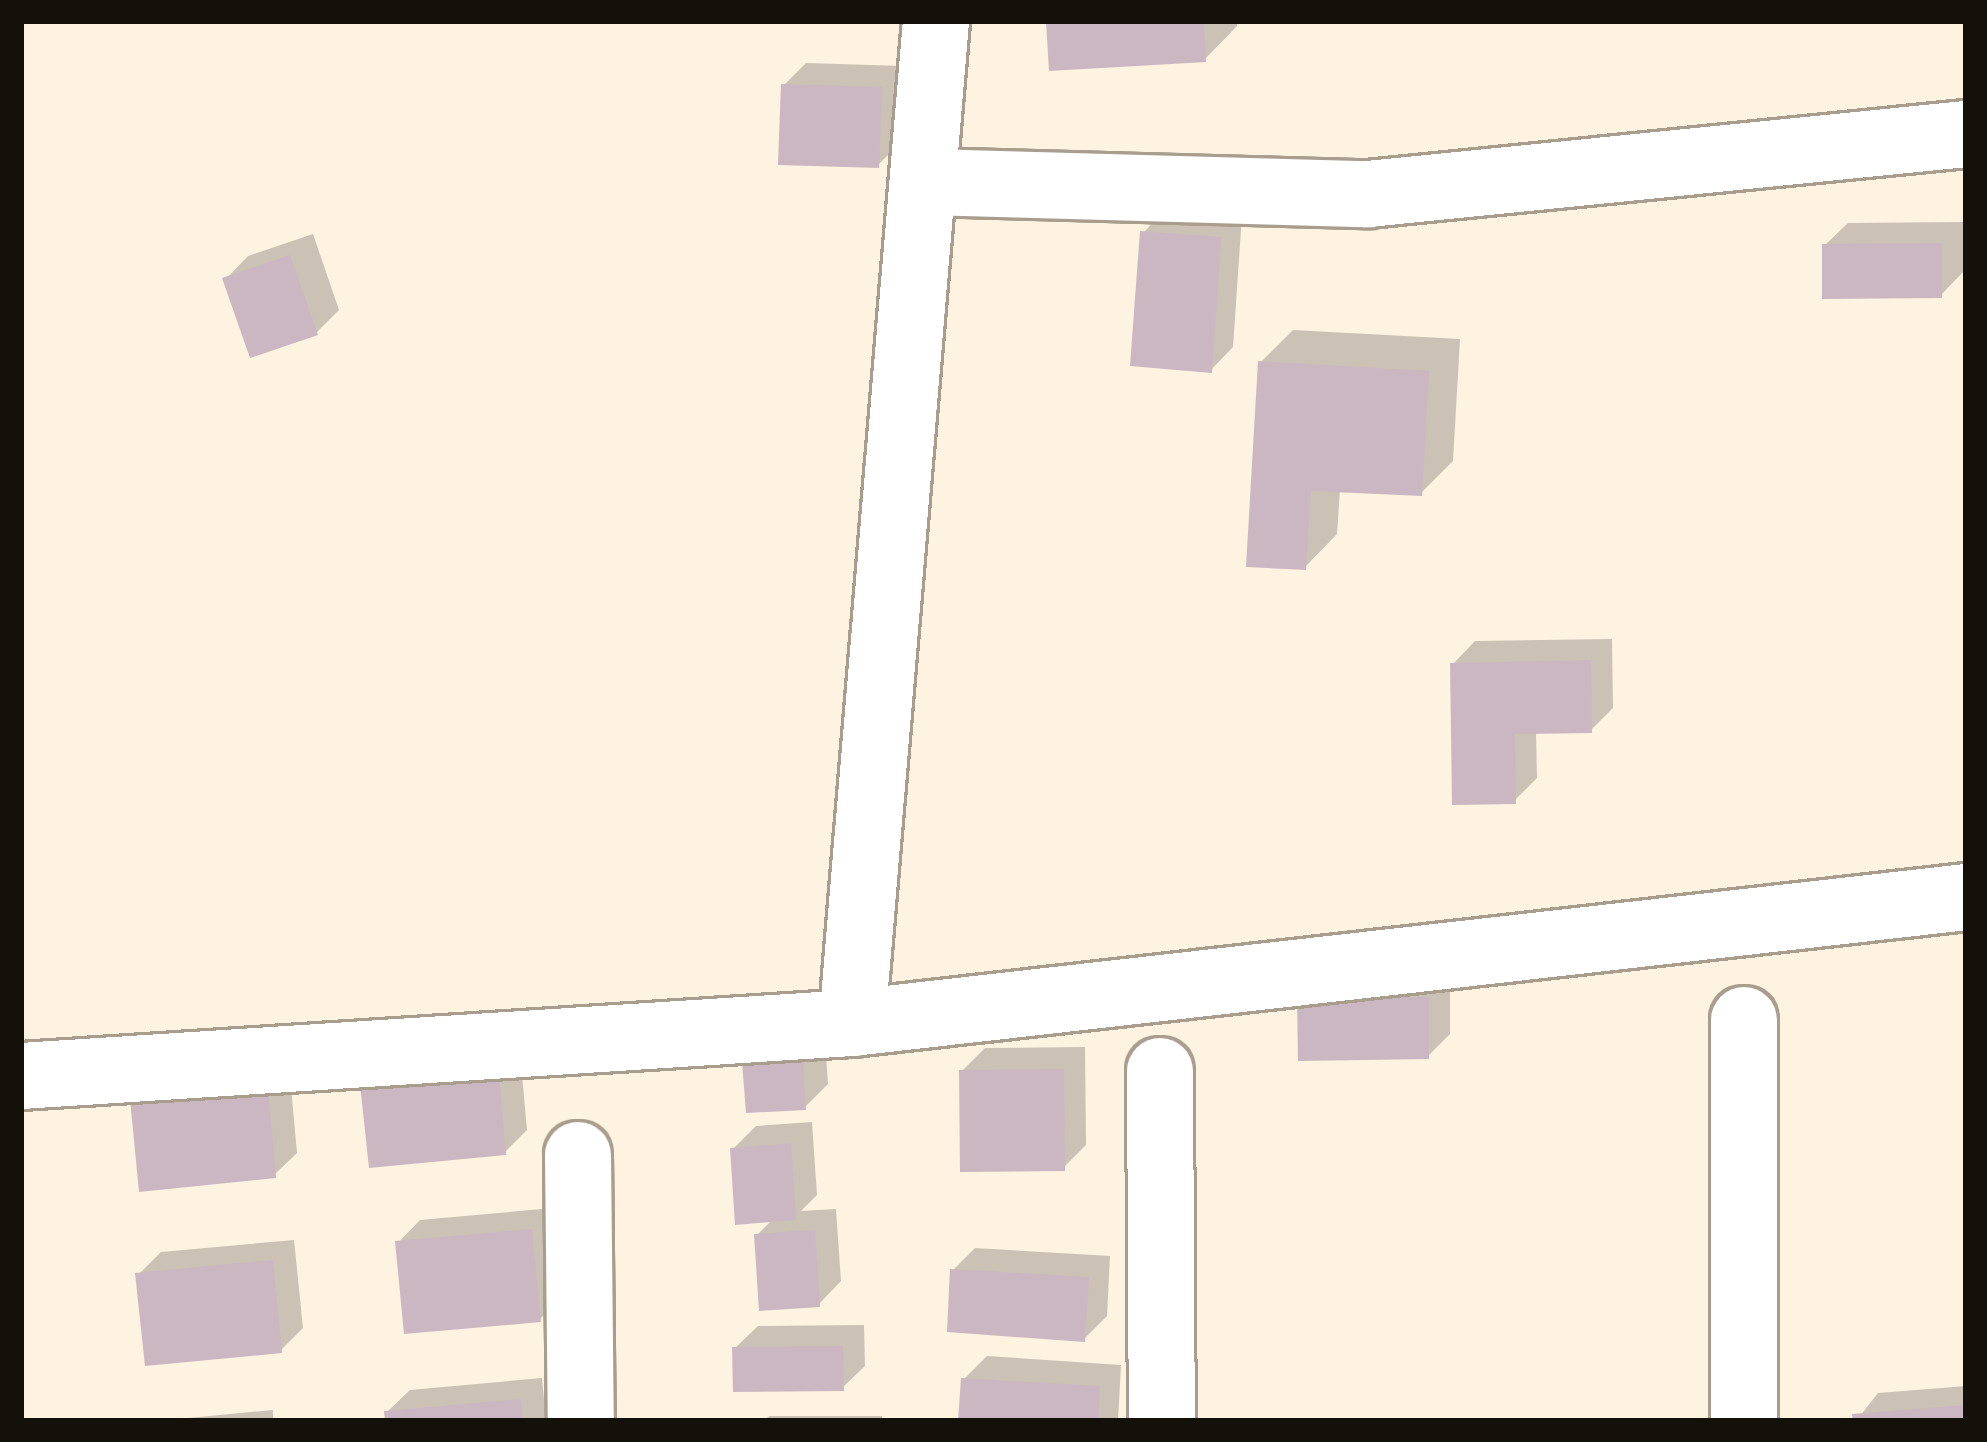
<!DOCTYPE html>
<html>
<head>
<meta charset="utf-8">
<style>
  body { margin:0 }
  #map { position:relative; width:1987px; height:1442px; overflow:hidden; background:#fef2e1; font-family:Literata,serif }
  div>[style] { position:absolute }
  .shadow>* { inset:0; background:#0003 }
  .building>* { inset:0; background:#cbb7c2 }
  .roads { filter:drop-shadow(3px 0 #a99e8e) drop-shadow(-3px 0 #a99e8e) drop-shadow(0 3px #a99e8e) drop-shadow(0 -3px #a99e8e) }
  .minor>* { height:66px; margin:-33px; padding:0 33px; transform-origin:33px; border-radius:33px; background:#fff }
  span { translate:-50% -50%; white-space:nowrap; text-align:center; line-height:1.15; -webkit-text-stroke:9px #fff; paint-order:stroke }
  .frame { position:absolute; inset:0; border:24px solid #14100a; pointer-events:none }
</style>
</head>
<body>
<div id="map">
  <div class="shadow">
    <div style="clip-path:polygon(1049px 21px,1237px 21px,1237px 26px,1205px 59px)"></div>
    <div style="clip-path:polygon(806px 63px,903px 66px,900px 143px,878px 165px,784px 85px)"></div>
    <div style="clip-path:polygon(1165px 210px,1242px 215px,1233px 347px,1211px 370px,1143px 233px)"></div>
    <div style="clip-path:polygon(1963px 222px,1963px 272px,1941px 295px,1825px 245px,1848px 223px)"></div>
    <div style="clip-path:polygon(313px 234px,339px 310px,317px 332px,226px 279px,248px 256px)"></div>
    <div style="clip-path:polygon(1293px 330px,1460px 339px,1453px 461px,1421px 493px,1340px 489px,1337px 534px,1305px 567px,1261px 362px)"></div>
    <div style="clip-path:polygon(1612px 639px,1613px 708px,1591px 730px,1536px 731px,1537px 778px,1514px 801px,1453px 664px,1475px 641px)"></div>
    <div style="clip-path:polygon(1450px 976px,1450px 1034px,1428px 1056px,1300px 999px)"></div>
    <div style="clip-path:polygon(823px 1012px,828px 1084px,805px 1107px,748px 1110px)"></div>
    <div style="clip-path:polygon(519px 1041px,527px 1130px,505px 1152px,385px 1054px)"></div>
    <div style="clip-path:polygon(1085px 1047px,1086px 1145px,1063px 1168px,962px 1071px,985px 1048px)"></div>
    <div style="clip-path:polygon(289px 1065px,297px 1153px,274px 1175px,141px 1189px)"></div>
    <div style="clip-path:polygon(812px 1122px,817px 1195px,801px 1211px,836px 1209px,841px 1281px,819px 1304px,757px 1235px,773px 1219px,733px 1149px,756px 1126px)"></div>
    <div style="clip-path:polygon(553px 1208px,562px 1296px,540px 1319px,398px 1243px,420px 1220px)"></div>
    <div style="clip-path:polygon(294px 1240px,303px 1328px,281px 1350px,139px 1274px,161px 1252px)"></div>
    <div style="clip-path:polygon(975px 1248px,1110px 1256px,1107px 1316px,1084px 1339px,953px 1270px)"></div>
    <div style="clip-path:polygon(864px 1325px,865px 1366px,842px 1388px,735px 1348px,758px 1326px)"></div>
    <div style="clip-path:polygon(987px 1356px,1121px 1365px,1118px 1421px,961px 1421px,964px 1379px)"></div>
    <div style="clip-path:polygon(542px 1378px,546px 1421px,388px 1421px,387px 1412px,410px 1390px)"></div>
    <div style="clip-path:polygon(1966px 1386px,1966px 1421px,1856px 1421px,1878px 1393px)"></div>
    <div style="clip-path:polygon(273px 1410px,273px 1421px,157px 1421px)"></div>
    <div style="clip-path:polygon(769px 1416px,882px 1416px,882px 1421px,764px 1421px)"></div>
  </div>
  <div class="building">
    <div style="clip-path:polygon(1046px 21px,1204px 21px,1206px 62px,1049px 71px)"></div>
    <div style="clip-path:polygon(781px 84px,882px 87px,879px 168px,778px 165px)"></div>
    <div style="clip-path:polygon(1140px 231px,1221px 237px,1212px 373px,1130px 366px)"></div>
    <div style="clip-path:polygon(1942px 243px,1942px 298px,1822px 299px,1822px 244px)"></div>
    <div style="clip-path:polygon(290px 255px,318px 335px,250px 358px,222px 278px)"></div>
    <div style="clip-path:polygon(1258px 361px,1429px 371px,1422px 496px,1311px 491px,1306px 570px,1246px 567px)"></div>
    <div style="clip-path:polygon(1591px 660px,1592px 733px,1515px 734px,1516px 804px,1452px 805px,1450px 663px)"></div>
    <div style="clip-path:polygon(1429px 997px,1429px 1059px,1298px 1061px,1297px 998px)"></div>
    <div style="clip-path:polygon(801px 1033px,806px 1110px,746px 1113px,740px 1036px)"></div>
    <div style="clip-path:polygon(498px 1062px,506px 1155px,369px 1168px,359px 1075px)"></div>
    <div style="clip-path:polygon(1064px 1069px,1065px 1171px,960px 1172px,959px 1070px)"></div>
    <div style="clip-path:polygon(268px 1085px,276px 1178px,139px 1192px,130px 1099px)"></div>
    <div style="clip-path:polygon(791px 1143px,796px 1220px,735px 1225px,730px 1148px)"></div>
    <div style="clip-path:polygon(532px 1229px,541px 1322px,404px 1334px,395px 1241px)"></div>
    <div style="clip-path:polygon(815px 1230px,820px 1307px,759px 1311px,754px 1234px)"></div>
    <div style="clip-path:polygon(273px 1260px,282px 1353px,145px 1366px,135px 1273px)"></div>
    <div style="clip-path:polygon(950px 1269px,1089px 1277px,1085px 1342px,947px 1332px)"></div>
    <div style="clip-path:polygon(843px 1346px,844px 1391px,733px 1392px,732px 1347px)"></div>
    <div style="clip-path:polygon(961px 1378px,1100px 1386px,1098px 1421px,958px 1421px)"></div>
    <div style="clip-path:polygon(521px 1399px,523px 1421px,385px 1421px,384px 1411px)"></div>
    <div style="clip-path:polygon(1966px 1405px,1966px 1421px,1853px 1421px,1852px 1414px)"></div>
  </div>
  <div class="roads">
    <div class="minor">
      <div style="left:925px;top:182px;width:443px;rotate:1.6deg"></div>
      <div style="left:1368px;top:194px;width:601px;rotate:-5.73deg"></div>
      <div style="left:1744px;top:1020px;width:401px;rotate:90deg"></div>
      <div style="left:852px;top:1023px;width:1006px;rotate:-85.21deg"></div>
      <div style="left:1160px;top:1071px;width:350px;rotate:89.7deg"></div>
      <div style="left:21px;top:1076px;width:833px;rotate:-3.65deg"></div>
      <div style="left:852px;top:1023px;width:1121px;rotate:-6.45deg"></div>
      <div style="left:578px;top:1155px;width:266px;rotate:89.4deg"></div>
    </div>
  </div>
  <div class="frame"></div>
</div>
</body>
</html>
